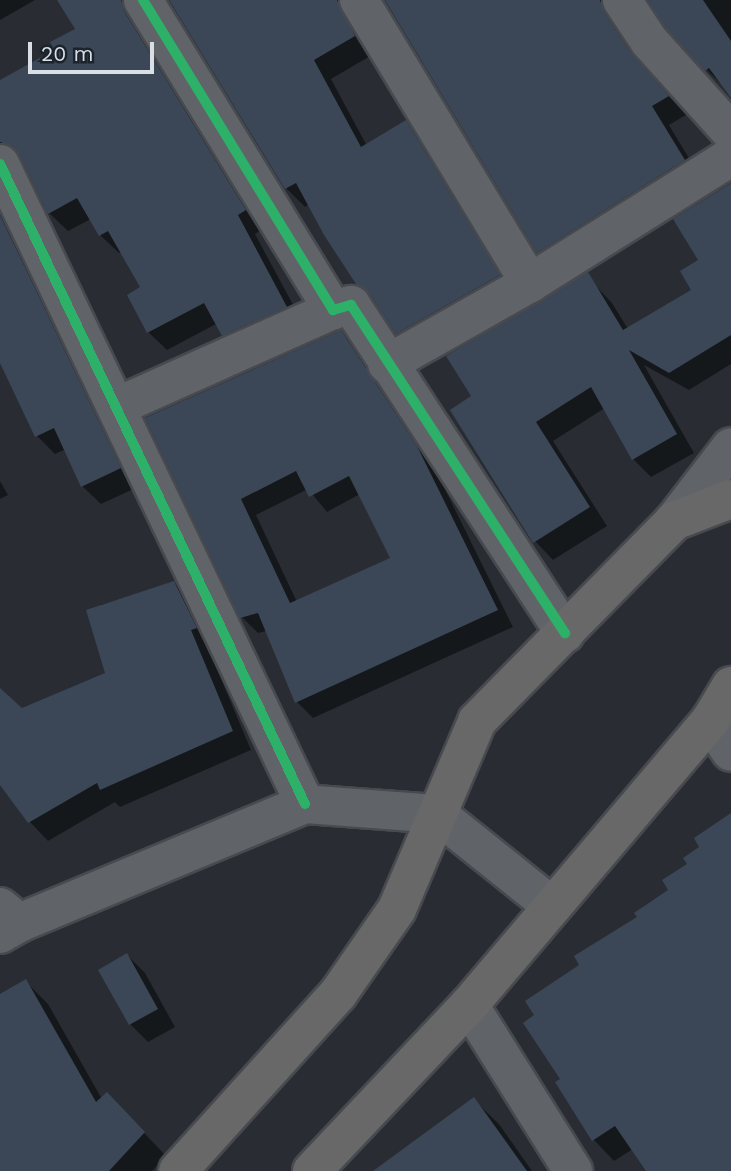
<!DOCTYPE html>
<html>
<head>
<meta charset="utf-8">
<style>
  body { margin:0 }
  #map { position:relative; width:731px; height:1171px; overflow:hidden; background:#292d33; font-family:"Work Sans",sans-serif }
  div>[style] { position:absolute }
  .shadow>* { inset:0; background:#0007 }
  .building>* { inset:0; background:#3b4756 }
  .roads { filter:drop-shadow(2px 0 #474a4f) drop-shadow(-2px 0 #474a4f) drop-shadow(0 2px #474a4f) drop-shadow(0 -2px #474a4f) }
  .minor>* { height:38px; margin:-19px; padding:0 19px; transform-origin:19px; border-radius:19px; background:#606368 }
  .tertiary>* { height:38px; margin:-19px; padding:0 19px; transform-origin:19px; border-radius:19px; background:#606368 }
  .secondary>* { height:38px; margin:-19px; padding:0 19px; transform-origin:19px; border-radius:19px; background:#686869 }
  .cycleway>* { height:10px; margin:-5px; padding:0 5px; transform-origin:5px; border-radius:5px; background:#2db169 }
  span { translate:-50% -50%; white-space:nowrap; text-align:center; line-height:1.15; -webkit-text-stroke:6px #1b232c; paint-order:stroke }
  .scale { position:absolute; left:28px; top:42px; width:126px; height:32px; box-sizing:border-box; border:4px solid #dadfe6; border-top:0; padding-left:9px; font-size:21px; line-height:24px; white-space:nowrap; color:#dadfe6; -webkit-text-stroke:5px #1b232c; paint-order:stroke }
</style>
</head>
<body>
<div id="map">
  <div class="shadow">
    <div style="clip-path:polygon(0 0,35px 0,0 20px)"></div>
    <div style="clip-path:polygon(59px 0,115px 0,141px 25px,263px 229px,255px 234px,304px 325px,242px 353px,218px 323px,167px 350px,148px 332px,143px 288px,122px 251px,119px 253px,100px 235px,91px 219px,68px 231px,49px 213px,25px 161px,9px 163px,0 171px,0 81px,56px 51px,77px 29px)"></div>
    <div style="clip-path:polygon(169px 0,349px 0,372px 55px,331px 79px,367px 146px,406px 123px,424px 141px,517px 294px,416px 351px,358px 283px,309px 204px,305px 207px,286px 188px)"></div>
    <div style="clip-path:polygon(427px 0,629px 0,621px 32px,649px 74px,686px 115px,669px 125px,701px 178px,557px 270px,539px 252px)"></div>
    <div style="clip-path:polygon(650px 0,731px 0,731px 94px,706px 69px)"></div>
    <div style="clip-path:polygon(0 197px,138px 487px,101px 504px,82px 486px,66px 449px,55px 454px,37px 436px,0 359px)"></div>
    <div style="clip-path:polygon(731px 199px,731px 364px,689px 390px,644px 365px,694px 453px,651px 477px,633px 459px,605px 408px,553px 441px,607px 526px,553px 560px,535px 541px,473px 397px,594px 284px,612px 303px,628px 329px,694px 290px,701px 261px)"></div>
    <div style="clip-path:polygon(evenodd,341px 332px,358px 349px,433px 465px,513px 627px,313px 718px,297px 702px,267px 631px,258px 633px,242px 617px,148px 419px,341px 332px,308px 489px,327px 512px,360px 494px,393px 559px,297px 602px,256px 515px,308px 489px)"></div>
    <div style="clip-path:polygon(0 481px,8px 495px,0 499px)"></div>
    <div style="clip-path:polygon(174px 583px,193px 601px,214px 647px,208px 648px,251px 750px,120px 807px,115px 802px,48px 841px,30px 822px,0 782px,0 690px,22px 710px,107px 674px,100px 605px)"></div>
    <div style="clip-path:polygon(731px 815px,731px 1171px,648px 1171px,633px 1149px,614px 1161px,593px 1139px,562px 1079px,536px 1016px,582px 965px,671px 890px,701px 847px)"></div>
    <div style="clip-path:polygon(127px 955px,145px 973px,175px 1027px,148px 1042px,130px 1024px)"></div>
    <div style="clip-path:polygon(25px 981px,48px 1004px,102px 1099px,129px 1117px,166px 1156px,152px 1171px,0 1171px,0 996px)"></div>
    <div style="clip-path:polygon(474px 1100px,499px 1124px,532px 1171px,376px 1171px)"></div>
  </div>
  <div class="building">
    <div style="clip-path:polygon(57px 0,121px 0,124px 11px,246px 210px,238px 215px,287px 307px,222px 336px,204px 303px,147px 333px,127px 295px,140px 287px,108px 231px,99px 236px,77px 198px,48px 214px,19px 154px,12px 146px,0 142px,0 80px,54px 50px,50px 42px,75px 29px)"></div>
    <div style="clip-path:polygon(169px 0,337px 0,355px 36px,314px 60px,361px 147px,406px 120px,500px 275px,396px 334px,369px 293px,356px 284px,324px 235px,296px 183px,285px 189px)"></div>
    <div style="clip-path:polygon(385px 0,600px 0,604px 12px,631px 53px,669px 96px,652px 106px,685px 160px,537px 253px)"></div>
    <div style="clip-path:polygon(648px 0,703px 0,731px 41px,731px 98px,709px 68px,705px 71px,666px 28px)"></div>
    <div style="clip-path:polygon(731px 183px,731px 335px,669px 373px,629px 350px,677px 434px,632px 460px,591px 387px,536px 422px,590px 507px,533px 543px,450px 410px,471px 396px,446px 356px,588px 272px,623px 330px,691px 290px,680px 271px,698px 260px,673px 219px)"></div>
    <div style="clip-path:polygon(0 215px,121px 468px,81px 487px,54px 428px,35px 437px,0 363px)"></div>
    <div style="clip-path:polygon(evenodd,341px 330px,417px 446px,498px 610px,295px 703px,258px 613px,240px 618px,145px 418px,341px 330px,296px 471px,309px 497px,349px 476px,390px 558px,290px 603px,241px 499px,296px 471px)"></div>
    <div style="clip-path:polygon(174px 581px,197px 628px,191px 630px,233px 731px,100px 790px,97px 783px,28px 823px,0 785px,0 688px,22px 708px,105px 673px,86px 610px)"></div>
    <div style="clip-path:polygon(731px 813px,731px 1171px,646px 1171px,615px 1126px,592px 1141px,555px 1082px,560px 1079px,523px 1023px,534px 1015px,525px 1001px,579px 965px,574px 956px,637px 917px,634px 913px,668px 890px,662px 880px,687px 864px,683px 858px,699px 847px,694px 838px)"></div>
    <div style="clip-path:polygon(127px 953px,158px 1009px,129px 1025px,98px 970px)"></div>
    <div style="clip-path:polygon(26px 979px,96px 1102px,107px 1092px,145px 1132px,109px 1171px,0 1171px,0 994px)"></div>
    <div style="clip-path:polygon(474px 1097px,527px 1171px,373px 1171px)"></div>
  </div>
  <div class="roads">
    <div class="minor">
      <div style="left:143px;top:0;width:364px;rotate:58.5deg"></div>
      <div style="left:333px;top:310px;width:19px;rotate:-16deg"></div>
      <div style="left:351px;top:305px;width:392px;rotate:56.9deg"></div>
      <div style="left:359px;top:0;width:331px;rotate:58.9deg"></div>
      <div style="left:622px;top:0;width:49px;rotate:56.6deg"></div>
      <div style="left:649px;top:41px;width:122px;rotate:48deg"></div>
      <div style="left:0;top:164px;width:709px;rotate:64.52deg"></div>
      <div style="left:387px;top:364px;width:164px;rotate:-29.5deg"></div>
      <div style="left:530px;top:283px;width:237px;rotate:-32.1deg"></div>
      <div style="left:118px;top:406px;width:235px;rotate:-24.1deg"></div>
      <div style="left:710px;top:721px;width:37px;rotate:56deg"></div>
      <div style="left:0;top:907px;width:25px;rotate:40deg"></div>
      <div style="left:469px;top:1005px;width:196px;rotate:57.9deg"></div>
    </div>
    <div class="tertiary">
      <div style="left:674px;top:521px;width:93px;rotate:-52.4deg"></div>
      <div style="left:0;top:934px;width:22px;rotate:-30deg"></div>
      <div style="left:19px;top:923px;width:310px;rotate:-22.6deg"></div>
      <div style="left:305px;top:804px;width:132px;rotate:4.3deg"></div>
      <div style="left:437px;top:814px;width:147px;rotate:38.7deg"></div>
    </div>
    <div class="secondary">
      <div style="left:178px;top:1171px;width:239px;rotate:-47.9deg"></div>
      <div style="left:338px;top:994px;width:103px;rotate:-55.2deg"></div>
      <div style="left:397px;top:909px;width:204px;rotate:-66.9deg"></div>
      <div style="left:477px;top:721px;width:281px;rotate:-45.4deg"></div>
      <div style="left:674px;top:521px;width:61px;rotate:-21.1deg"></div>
      <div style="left:312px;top:1171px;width:228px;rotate:-46.6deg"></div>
      <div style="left:469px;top:1005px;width:372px;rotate:-49.7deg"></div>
      <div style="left:710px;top:721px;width:41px;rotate:-59deg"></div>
    </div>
  </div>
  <div class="cycleway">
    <div style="left:143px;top:0;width:364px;rotate:58.5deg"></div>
    <div style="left:333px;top:310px;width:19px;rotate:-16deg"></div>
    <div style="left:351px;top:305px;width:392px;rotate:56.9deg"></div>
    <div style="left:0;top:164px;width:709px;rotate:64.52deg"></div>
  </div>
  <div class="scale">20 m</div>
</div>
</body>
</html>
